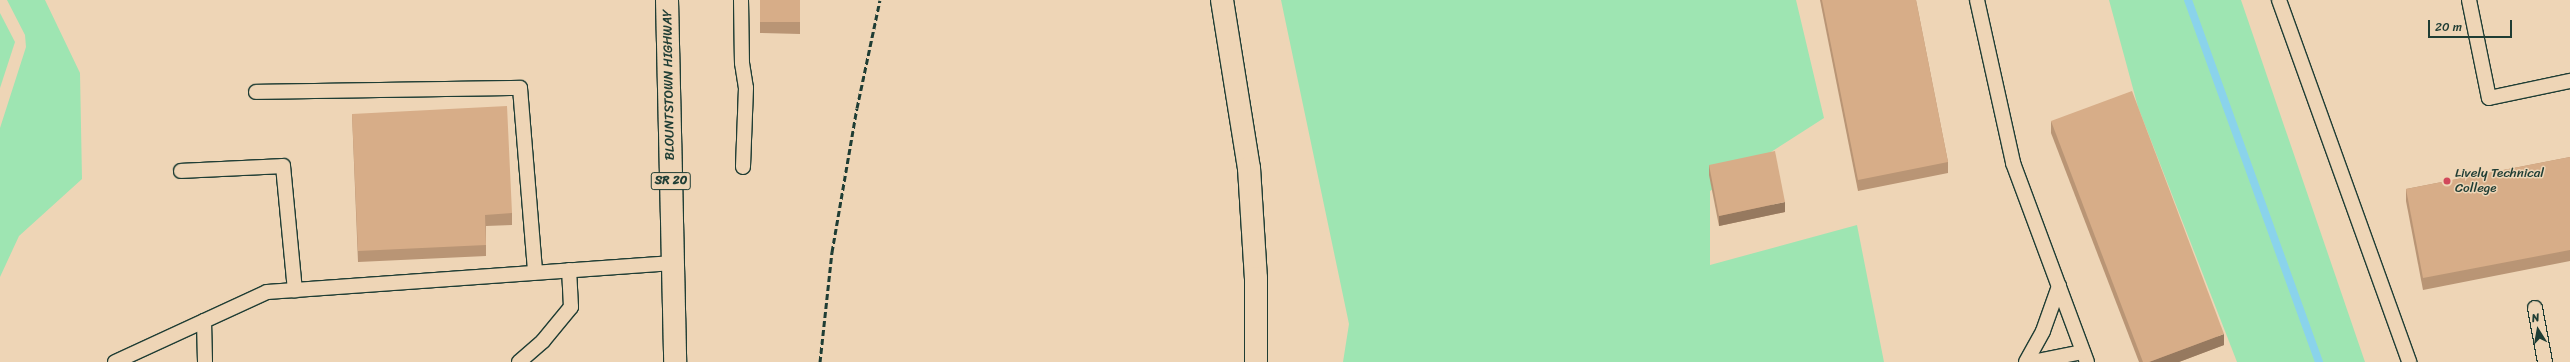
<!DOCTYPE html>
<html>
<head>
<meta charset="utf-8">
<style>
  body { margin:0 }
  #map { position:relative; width:2570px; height:362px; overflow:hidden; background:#eed5b6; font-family:Sriracha,sans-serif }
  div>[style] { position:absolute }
  .green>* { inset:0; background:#9ee5b2 }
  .stream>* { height:8px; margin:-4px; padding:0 4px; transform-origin:4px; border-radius:4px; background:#8ad3eb }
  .roads { filter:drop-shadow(1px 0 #1f3d34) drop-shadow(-1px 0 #1f3d34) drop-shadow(0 1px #1f3d34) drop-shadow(0 -1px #1f3d34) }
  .lane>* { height:14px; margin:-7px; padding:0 7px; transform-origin:7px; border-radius:7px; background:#eed5b6 }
  .street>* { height:22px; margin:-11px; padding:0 11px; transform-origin:11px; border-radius:11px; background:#eed5b6 }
  .primary>* { height:22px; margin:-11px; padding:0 11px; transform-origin:11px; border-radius:11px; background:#eed5b6 }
  .rail>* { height:3px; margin-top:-1.5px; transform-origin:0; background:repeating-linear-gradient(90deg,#1f3d34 0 6px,transparent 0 9px) }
  .wall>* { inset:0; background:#b99575 }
  .shaded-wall>* { inset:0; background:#96795f }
  .building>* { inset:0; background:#d7ad88 }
  .dots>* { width:11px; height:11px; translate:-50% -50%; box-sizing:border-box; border:2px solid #eed5b6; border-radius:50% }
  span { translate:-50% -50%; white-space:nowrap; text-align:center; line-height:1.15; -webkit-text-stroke:3px #eed5b6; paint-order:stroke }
  .shield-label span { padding:1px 3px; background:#eed5b6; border:1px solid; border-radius:3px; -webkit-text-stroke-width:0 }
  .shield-label { font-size:12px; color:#1f3d34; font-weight:700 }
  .street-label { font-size:13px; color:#1f3d34 }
  .poi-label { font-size:13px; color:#1f3d34 }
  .left { translate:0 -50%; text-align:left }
  .north { position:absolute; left:2518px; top:310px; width:40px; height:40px; -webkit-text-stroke:3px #eed5b6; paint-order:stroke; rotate:349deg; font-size:11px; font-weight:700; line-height:16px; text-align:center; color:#1f3d34 }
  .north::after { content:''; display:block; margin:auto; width:14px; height:18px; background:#1f3d34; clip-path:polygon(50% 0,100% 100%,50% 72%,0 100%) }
  .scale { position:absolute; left:2428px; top:20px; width:84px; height:18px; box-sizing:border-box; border:2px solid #1f3d34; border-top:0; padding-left:5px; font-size:12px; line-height:14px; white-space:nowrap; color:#1f3d34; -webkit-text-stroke:3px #eed5b6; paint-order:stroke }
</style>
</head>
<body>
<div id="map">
  <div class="green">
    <div style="clip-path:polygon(7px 0,45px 0,80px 73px,82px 179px,19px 236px,0 277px,0 128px,26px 47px,25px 35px)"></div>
    <div style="clip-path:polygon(1281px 0,1796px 0,1824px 118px,1710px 191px,1710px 265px,1857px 225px,1884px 362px,1343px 362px,1349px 324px)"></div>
    <div style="clip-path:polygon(2109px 0,2241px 0,2365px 362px,2237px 362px,2138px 107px)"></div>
    <div style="clip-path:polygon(0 13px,15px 42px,0 88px)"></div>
  </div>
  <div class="stream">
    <div style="left:2188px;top:0;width:385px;rotate:70.1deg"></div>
  </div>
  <div class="roads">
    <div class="lane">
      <div style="left:741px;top:0;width:63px;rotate:89.1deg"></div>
      <div style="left:742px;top:63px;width:25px;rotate:81deg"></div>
      <div style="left:746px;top:88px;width:79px;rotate:92.2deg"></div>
      <div style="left:1977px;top:0;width:167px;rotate:77.5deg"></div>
      <div style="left:2013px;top:163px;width:212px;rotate:69.6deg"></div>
      <div style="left:2279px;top:0;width:385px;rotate:70.2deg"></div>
      <div style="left:2469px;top:0;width:100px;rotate:78.5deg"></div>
      <div style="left:2489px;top:98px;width:83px;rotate:-11.9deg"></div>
      <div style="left:256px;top:92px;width:264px;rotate:-0.9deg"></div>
      <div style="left:520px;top:88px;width:185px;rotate:85.3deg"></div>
      <div style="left:181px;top:171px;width:102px;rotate:-2.8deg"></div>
      <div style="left:283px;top:166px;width:125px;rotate:84.5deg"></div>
      <div style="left:2535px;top:308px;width:55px;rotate:79.5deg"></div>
      <div style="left:204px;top:321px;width:41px;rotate:88.6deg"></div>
      <div style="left:115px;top:362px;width:167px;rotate:-24.7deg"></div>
      <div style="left:267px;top:292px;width:407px;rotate:-4.1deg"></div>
      <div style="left:519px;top:362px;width:32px;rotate:-41deg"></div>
      <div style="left:543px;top:341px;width:44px;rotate:-50.5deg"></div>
      <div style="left:571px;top:307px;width:37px;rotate:-93deg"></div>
      <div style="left:2026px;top:362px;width:35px;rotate:-61deg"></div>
      <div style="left:2043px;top:331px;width:48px;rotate:-70.4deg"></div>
      <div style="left:2032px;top:362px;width:52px;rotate:-11.1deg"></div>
    </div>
    <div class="street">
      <div style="left:1222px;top:0;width:170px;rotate:80.9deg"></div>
      <div style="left:1249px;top:168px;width:110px;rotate:86.4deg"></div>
      <div style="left:1256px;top:278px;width:84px;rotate:90deg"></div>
    </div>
    <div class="primary">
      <div style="left:667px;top:0;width:362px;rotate:88.7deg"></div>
    </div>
  </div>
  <div class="rail">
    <div style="left:820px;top:362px;width:111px;rotate:-83.8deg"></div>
    <div style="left:832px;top:252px;width:146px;rotate:-80.2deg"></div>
    <div style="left:857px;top:108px;width:110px;rotate:-78deg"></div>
  </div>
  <div class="wall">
    <div style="clip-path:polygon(760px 0,800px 0,800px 34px,760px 33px)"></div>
    <div style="clip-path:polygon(1820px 0,1916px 0,1948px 162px,1948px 173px,1858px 191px)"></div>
    <div style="clip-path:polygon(352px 114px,512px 213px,512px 225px,486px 226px,486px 256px,358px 262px)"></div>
    <div style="clip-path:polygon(2051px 121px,2224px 345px,2179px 362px,2139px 362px,2051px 133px)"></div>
    <div style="clip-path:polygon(2570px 157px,2570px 261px,2423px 290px,2406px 201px,2406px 189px)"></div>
    <div style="clip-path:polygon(1709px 165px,1785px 212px,1719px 226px,1709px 175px)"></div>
  </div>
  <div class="shaded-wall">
    <div style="clip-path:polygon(1785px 202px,1785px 212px,1719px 226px,1719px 216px)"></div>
    <div style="clip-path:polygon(2224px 334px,2224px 345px,2179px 362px,2149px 362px)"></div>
  </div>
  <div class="building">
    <div style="clip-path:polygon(760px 0,800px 0,800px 22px,760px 22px)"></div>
    <div style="clip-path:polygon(1822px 0,1916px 0,1948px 162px,1858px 180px)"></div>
    <div style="clip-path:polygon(2132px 91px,2224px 334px,2149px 362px,2143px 362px,2051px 121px)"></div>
    <div style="clip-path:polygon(507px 106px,512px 213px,485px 215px,486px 245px,358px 251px,352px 114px)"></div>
    <div style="clip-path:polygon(1775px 151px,1785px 202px,1719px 216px,1709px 165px)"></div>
    <div style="clip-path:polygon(2570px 157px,2570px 250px,2423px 278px,2406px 189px)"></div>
  </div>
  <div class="dots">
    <div style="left:2447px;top:181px;background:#d1495b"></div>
  </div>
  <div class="shield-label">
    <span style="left:671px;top:181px">SR 20</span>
  </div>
  <div class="street-label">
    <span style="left:669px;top:85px;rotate:-91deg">BLOUNTSTOWN HIGHWAY</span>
  </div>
  <div class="poi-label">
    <span class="left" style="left:2455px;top:181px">Lively Technical<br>College</span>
  </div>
  <div class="north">N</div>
  <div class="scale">20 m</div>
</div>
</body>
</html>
